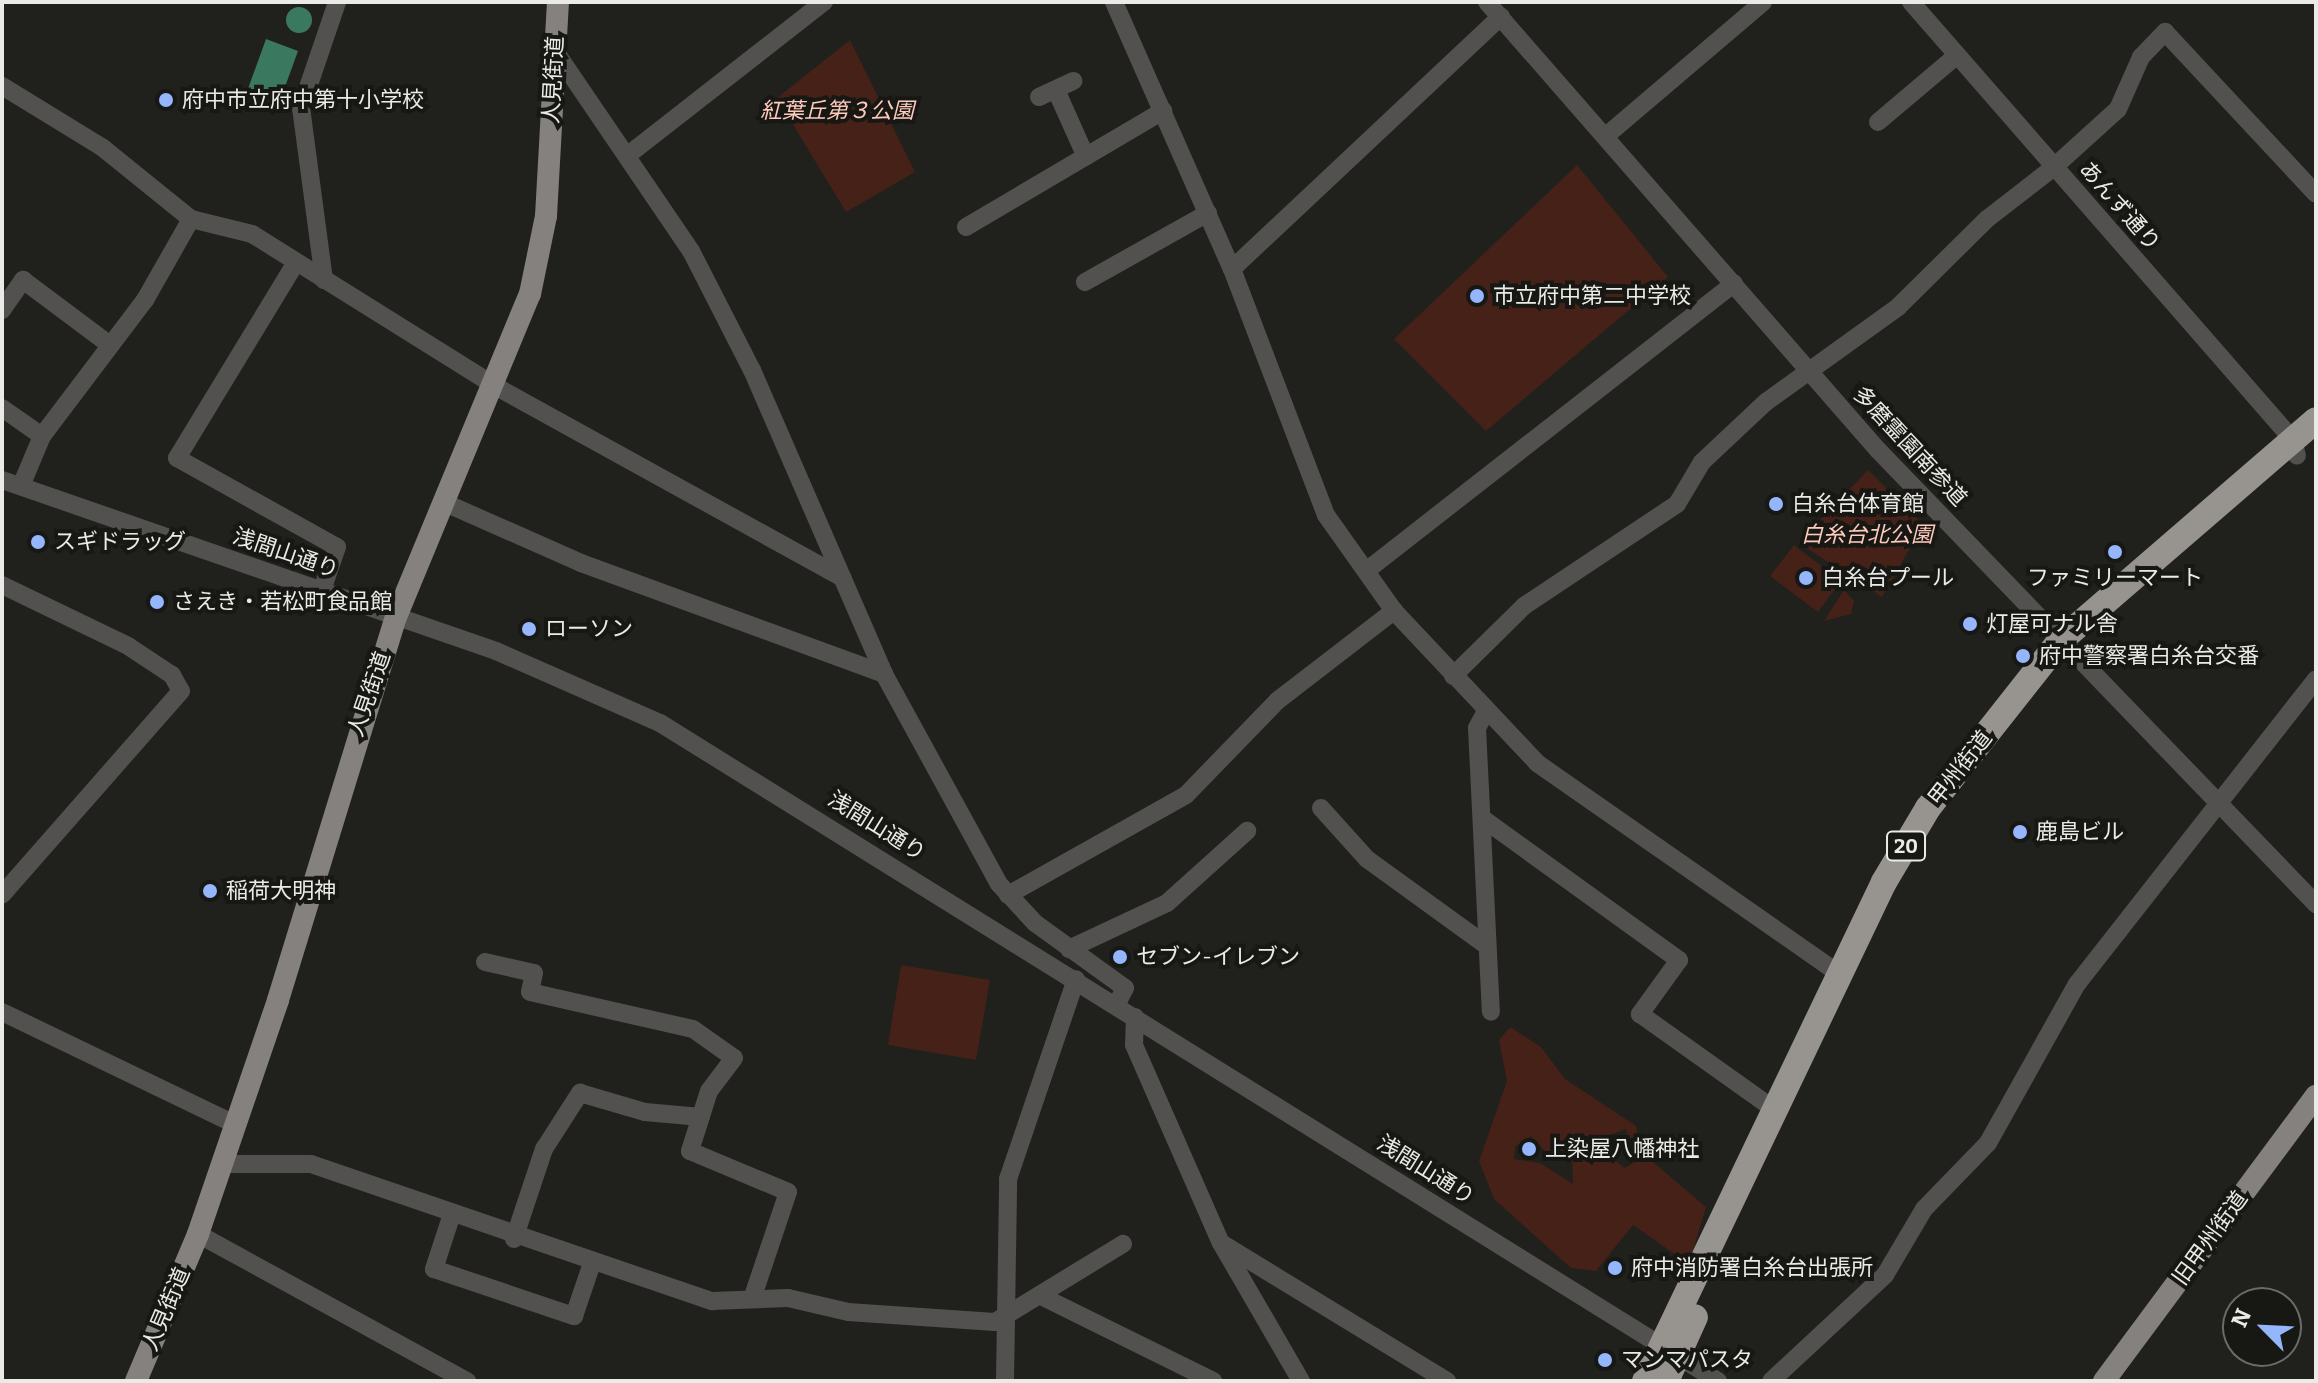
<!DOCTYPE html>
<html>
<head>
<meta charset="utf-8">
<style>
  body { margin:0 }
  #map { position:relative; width:2318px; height:1383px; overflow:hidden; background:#20201c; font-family:Bitter,"Noto Sans JP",serif }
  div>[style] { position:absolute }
  .green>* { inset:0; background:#462118 }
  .water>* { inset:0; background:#3b7860 }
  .round { border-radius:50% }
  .minor>* { height:18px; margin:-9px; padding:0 9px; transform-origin:9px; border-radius:9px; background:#52514f }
  .major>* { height:22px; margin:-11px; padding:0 11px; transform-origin:11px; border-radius:11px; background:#84817e }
  .highway>* { height:26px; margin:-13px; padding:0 13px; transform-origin:13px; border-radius:13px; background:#979490 }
  .dots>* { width:22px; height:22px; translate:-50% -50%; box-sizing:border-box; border:4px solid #171713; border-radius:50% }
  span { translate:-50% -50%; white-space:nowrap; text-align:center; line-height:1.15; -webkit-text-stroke:8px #171713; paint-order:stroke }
  .shield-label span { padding:2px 6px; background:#171713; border:2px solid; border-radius:6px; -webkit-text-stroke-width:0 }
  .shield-label { font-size:20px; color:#eaeae7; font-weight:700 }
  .street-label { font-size:22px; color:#eaeae7 }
  .poi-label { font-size:22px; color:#eaeae7 }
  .left { translate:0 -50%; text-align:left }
  .park-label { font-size:22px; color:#fecabc; font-style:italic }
  .frame { position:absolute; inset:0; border:4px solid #eaeae7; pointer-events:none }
  .north { position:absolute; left:2222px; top:1287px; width:80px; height:80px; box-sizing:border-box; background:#171713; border:2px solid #6b6b68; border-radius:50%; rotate:294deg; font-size:22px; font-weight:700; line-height:32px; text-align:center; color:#eaeae7 }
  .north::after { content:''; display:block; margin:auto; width:28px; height:36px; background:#95b6fd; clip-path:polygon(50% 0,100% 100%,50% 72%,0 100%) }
</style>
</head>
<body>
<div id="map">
  <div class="green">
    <div style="clip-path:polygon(850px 40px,915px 172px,846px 212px,777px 98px)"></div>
    <div style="clip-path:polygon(1577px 165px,1668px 277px,1486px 431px,1394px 339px)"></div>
    <div style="clip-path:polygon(1868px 470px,1923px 525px,1882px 597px,1799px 543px)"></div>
    <div style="clip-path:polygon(1794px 545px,1841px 581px,1818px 612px,1770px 576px)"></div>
    <div style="clip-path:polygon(1844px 590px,1854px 601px,1851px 614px,1824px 621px)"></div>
    <div style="clip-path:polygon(901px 965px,990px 980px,976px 1060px,888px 1045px)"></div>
    <div style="clip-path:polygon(evenodd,1510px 1027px,1541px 1047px,1565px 1079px,1636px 1126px,1640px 1151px,1706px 1207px,1689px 1264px,1633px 1225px,1596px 1271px,1571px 1268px,1494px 1199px,1479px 1161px,1507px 1081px,1499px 1040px,1510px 1027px,1625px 1129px,1641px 1159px,1624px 1168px,1602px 1148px,1603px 1138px,1625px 1129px,1510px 1027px,1531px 1136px,1548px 1154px,1572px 1159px,1573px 1184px,1540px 1163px,1514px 1159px,1515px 1147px,1531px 1136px)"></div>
  </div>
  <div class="water">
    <div class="round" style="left:286px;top:7px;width:26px;height:26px"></div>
    <div style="clip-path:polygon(266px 39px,298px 51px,277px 109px,245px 97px)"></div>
  </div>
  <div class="minor">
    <div style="left:1114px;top:2px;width:292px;rotate:66.2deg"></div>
    <div style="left:1232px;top:269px;width:263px;rotate:69.1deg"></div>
    <div style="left:1326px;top:515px;width:118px;rotate:54.7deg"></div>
    <div style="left:1394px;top:611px;width:209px;rotate:46.7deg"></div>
    <div style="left:1537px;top:763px;width:368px;rotate:34.9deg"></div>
    <div style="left:1487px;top:2px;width:595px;rotate:48.89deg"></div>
    <div style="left:1878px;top:450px;width:631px;rotate:46.03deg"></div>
    <div style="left:1911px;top:2px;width:581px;rotate:48.91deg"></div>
    <div style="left:2293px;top:440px;width:16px;rotate:76deg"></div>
    <div style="left:555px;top:51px;width:242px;rotate:55.8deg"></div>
    <div style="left:691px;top:251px;width:134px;rotate:62.9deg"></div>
    <div style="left:752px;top:370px;width:331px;rotate:66.5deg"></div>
    <div style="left:884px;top:674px;width:239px;rotate:61.3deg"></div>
    <div style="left:999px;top:884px;width:53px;rotate:47.3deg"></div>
    <div style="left:1035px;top:923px;width:111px;rotate:35.8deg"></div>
    <div style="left:1125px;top:988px;width:18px;rotate:117deg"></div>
    <div style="left:2px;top:86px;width:119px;rotate:31.5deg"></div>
    <div style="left:103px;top:148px;width:113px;rotate:38.9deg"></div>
    <div style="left:191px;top:219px;width:63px;rotate:13.8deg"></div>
    <div style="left:252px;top:234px;width:287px;rotate:32deg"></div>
    <div style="left:495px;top:386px;width:397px;rotate:28.9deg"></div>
    <div style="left:1056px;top:90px;width:73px;rotate:65.9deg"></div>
    <div style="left:1039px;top:97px;width:38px;rotate:-25deg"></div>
    <div style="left:1878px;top:122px;width:102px;rotate:-40.2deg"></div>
    <div style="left:1607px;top:135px;width:205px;rotate:-40.4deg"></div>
    <div style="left:628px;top:155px;width:249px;rotate:-38deg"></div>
    <div style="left:966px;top:227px;width:229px;rotate:-30.5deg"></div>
    <div style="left:295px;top:264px;width:227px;rotate:121.3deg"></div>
    <div style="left:177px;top:458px;width:183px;rotate:29.1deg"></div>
    <div style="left:337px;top:547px;width:46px;rotate:109.2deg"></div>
    <div style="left:1232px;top:269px;width:369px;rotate:-43.2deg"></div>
    <div style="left:324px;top:280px;width:174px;rotate:-97.6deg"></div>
    <div style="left:301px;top:108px;width:112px;rotate:-71.2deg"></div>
    <div style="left:1085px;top:282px;width:141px;rotate:-29.3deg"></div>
    <div style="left:2px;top:310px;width:37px;rotate:-55deg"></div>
    <div style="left:23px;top:280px;width:109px;rotate:36.8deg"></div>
    <div style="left:2px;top:408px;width:49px;rotate:35deg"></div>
    <div style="left:2px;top:480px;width:523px;rotate:19.09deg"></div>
    <div style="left:496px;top:651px;width:179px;rotate:23.7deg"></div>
    <div style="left:660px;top:723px;width:1246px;rotate:31.88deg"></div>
    <div style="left:21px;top:486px;width:54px;rotate:-67.2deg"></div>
    <div style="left:42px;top:436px;width:171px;rotate:-52.9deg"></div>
    <div style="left:145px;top:300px;width:93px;rotate:-60.4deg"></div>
    <div style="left:443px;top:502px;width:151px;rotate:23.8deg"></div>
    <div style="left:581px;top:563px;width:323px;rotate:20.1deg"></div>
    <div style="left:1366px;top:571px;width:467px;rotate:-38deg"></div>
    <div style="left:2px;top:585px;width:140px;rotate:25.8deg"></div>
    <div style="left:128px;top:646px;width:53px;rotate:33.4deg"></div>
    <div style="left:172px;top:675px;width:18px;rotate:61deg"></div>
    <div style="left:181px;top:691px;width:271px;rotate:131.3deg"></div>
    <div style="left:1453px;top:676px;width:100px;rotate:-44.6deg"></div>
    <div style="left:1524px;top:606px;width:184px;rotate:-33.7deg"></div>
    <div style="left:1677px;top:504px;width:49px;rotate:-59.2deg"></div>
    <div style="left:1702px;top:462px;width:88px;rotate:-43.2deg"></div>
    <div style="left:1766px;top:402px;width:163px;rotate:-35.7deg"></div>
    <div style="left:1898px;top:307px;width:125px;rotate:-44.7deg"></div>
    <div style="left:1987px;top:219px;width:85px;rotate:-37.8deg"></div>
    <div style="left:2054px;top:167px;width:86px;rotate:-42.2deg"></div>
    <div style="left:2118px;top:109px;width:57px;rotate:-66.1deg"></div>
    <div style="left:2141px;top:57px;width:35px;rotate:-46deg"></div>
    <div style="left:2165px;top:32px;width:221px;rotate:47deg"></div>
    <div style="left:1486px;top:711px;width:19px;rotate:118deg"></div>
    <div style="left:1477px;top:728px;width:284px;rotate:87.2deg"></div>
    <div style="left:1321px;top:808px;width:69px;rotate:48deg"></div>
    <div style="left:1367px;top:859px;width:143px;rotate:35.9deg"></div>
    <div style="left:1482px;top:818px;width:243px;rotate:35.8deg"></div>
    <div style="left:1679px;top:960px;width:67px;rotate:125.8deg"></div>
    <div style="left:1640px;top:1014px;width:166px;rotate:35.4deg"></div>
    <div style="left:1008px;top:895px;width:204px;rotate:-29.3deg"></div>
    <div style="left:1186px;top:795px;width:131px;rotate:-45.9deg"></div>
    <div style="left:1277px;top:701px;width:148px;rotate:-37.6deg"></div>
    <div style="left:1069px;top:949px;width:108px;rotate:-25.1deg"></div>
    <div style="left:1167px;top:903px;width:108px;rotate:-42deg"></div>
    <div style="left:485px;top:962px;width:50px;rotate:12.7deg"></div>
    <div style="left:534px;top:973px;width:19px;rotate:102deg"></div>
    <div style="left:530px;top:992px;width:167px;rotate:12.8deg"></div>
    <div style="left:693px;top:1029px;width:50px;rotate:35.3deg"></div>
    <div style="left:734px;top:1058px;width:41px;rotate:127.1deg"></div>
    <div style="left:709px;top:1091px;width:63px;rotate:107.6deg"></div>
    <div style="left:690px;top:1151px;width:106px;rotate:22.7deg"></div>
    <div style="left:788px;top:1192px;width:113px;rotate:108.6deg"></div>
    <div style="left:2px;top:1012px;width:256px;rotate:25.7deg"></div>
    <div style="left:1135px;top:1017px;width:28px;rotate:92deg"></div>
    <div style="left:1134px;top:1045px;width:216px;rotate:66.3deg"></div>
    <div style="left:1221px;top:1243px;width:160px;rotate:59.9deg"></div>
    <div style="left:222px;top:1164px;width:89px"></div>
    <div style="left:311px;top:1164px;width:424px;rotate:18.9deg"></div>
    <div style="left:712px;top:1301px;width:76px;rotate:-2.3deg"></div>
    <div style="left:788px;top:1298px;width:62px;rotate:13.1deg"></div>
    <div style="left:848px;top:1312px;width:147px;rotate:3.9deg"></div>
    <div style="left:995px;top:1322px;width:150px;rotate:-31.4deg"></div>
    <div style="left:451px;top:1217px;width:55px;rotate:108.1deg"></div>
    <div style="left:434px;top:1269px;width:148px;rotate:18.6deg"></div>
    <div style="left:574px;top:1316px;width:56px;rotate:-71.2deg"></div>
    <div style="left:198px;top:1234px;width:307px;rotate:28.7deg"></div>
    <div style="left:514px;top:1239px;width:95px;rotate:-71.6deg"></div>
    <div style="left:544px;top:1149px;width:67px;rotate:-57.3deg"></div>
    <div style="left:580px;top:1093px;width:68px;rotate:16.3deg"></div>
    <div style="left:645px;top:1112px;width:56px;rotate:5.1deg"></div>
    <div style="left:1221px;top:1243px;width:265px;rotate:31.4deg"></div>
    <div style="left:1043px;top:1297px;width:190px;rotate:26.3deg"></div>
    <div style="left:1005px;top:1381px;width:202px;rotate:-89.1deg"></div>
    <div style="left:1008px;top:1179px;width:211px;rotate:-71.2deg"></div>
    <div style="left:1771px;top:1381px;width:156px;rotate:-42.9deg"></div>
    <div style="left:1885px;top:1275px;width:77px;rotate:-59.4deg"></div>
    <div style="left:1924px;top:1209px;width:92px;rotate:-45.9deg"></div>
    <div style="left:1988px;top:1143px;width:182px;rotate:-60.8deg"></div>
    <div style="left:2077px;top:984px;width:387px;rotate:-51.9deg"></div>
  </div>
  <div class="major">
    <div style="left:136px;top:1381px;width:160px;rotate:-67.1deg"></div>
    <div style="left:198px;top:1234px;width:247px;rotate:-71.1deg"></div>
    <div style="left:278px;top:1000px;width:401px;rotate:-72.9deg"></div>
    <div style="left:396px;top:617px;width:350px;rotate:-67.5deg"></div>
    <div style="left:530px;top:294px;width:80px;rotate:-78.4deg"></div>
    <div style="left:546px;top:216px;width:214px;rotate:-86.8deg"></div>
    <div style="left:2104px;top:1381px;width:355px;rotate:-53.4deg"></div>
  </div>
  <div class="highway">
    <div style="left:1645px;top:1381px;width:553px;rotate:-64.41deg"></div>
    <div style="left:1884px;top:882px;width:86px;rotate:-59.3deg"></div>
    <div style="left:1928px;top:808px;width:213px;rotate:-51.7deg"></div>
    <div style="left:2060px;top:641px;width:338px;rotate:-40.8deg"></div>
    <div style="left:1666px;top:1381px;width:70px;rotate:-65.6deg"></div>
  </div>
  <div class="dots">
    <div style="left:166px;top:100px;background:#95b6fd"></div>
    <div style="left:1477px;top:296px;background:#95b6fd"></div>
    <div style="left:1776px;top:504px;background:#95b6fd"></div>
    <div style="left:38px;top:542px;background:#95b6fd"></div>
    <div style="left:2115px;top:552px;background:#95b6fd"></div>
    <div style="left:1806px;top:578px;background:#95b6fd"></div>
    <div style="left:157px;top:602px;background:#95b6fd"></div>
    <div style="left:1970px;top:624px;background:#95b6fd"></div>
    <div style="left:529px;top:629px;background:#95b6fd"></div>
    <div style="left:2023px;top:656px;background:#95b6fd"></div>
    <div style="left:2020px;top:832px;background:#95b6fd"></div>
    <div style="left:210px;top:891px;background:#95b6fd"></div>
    <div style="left:1120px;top:957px;background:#95b6fd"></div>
    <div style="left:1529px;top:1149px;background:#95b6fd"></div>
    <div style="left:1615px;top:1268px;background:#95b6fd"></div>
    <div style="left:1605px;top:1360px;background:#95b6fd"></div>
  </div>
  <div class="shield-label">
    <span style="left:1906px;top:846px">20</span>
  </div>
  <div class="street-label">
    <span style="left:553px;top:80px;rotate:-87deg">人見街道</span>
    <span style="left:2120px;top:206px;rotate:49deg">あんず通り</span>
    <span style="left:1910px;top:446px;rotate:47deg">多磨霊園南参道</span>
    <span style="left:286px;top:553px;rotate:19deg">浅間山通り</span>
    <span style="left:369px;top:694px;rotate:-71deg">人見街道</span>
    <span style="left:1960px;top:768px;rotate:-52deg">甲州街道</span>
    <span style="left:877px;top:826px;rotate:32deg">浅間山通り</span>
    <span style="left:1426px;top:1170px;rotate:32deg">浅間山通り</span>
    <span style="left:2210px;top:1238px;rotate:-54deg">旧甲州街道</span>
    <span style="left:166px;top:1309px;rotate:-67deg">人見街道</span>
  </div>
  <div class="poi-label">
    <span class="left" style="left:182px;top:100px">府中市立府中第十小学校</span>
    <span class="left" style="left:1493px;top:296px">市立府中第二中学校</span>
    <span class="left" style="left:1792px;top:504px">白糸台体育館</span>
    <span class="left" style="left:54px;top:542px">スギドラッグ</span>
    <span class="left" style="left:1822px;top:578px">白糸台プール</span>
    <span style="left:2115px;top:578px">ファミリーマート</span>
    <span class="left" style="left:173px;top:602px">さえき・若松町食品館</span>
    <span class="left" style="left:1986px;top:624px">灯屋可ナル舎</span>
    <span class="left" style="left:545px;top:629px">ローソン</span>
    <span class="left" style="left:2039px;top:656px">府中警察署白糸台交番</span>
    <span class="left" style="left:2036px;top:832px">鹿島ビル</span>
    <span class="left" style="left:226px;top:891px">稲荷大明神</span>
    <span class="left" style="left:1136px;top:957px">セブン-イレブン</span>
    <span class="left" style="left:1545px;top:1149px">上染屋八幡神社</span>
    <span class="left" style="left:1631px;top:1268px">府中消防署白糸台出張所</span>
    <span class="left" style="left:1621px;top:1360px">マンマパスタ</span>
  </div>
  <div class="park-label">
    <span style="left:837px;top:111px">紅葉丘第３公園</span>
    <span style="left:1867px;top:535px">白糸台北公園</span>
  </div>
  <div class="frame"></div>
  <div class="north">N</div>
</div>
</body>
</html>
